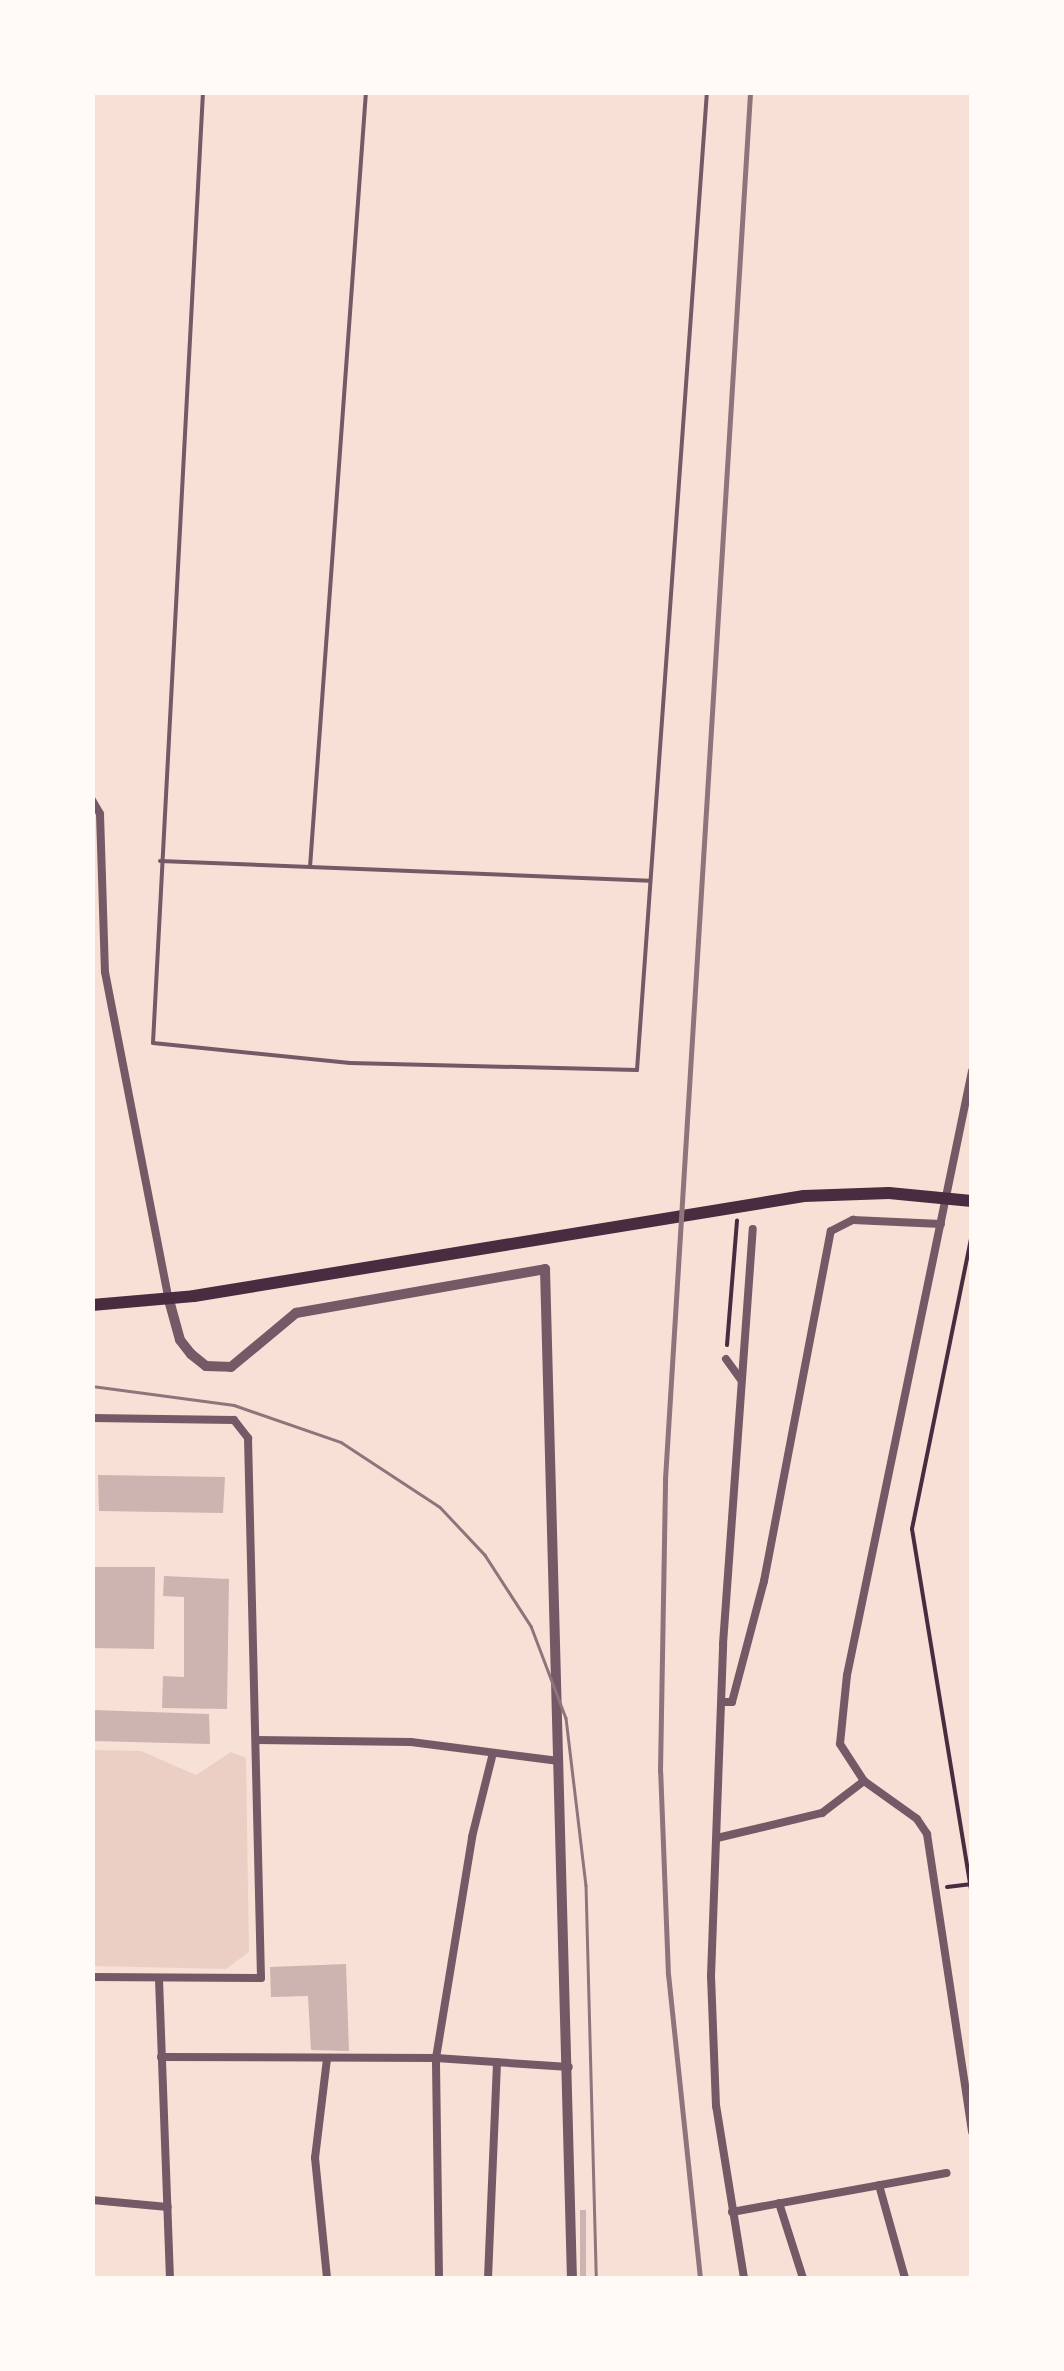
<!DOCTYPE html>
<html>
<head>
<meta charset="utf-8">
<style>
  body { margin:0 }
  #map { position:relative; width:1064px; height:2371px; overflow:hidden; background:#f7e1d7; font-family:Quicksand,sans-serif }
  div>[style] { position:absolute }
  .green>* { inset:0; background:#ebcfc5 }
  .building>* { inset:0; background:#ccb4b1 }
  .path>* { height:4px; margin:-2px; padding:0 2px; transform-origin:2px; border-radius:2px; background:#4a2c40 }
  .service>* { height:4px; margin:-2px; padding:0 2px; transform-origin:2px; border-radius:2px; background:#755966 }
  .minor>* { height:8px; margin:-4px; padding:0 4px; transform-origin:4px; border-radius:4px; background:#755966 }
  .tertiary>* { height:10px; margin:-5px; padding:0 5px; transform-origin:5px; border-radius:5px; background:#755966 }
  .primary>* { height:12px; margin:-6px; padding:0 6px; transform-origin:6px; border-radius:6px; background:#4a2c40 }
  .tram>* { height:2.5px; margin:-1.25px; padding:0 1.25px; transform-origin:1.25px; border-radius:1.25px; background:#8f747c }
  .rail>* { height:5px; margin:-2.5px; padding:0 2.5px; transform-origin:2.5px; border-radius:2.5px; background:#8f747c }
  span { translate:-50% -50%; white-space:nowrap; text-align:center; line-height:1.15; -webkit-text-stroke:10px #fffaf5; paint-order:stroke }
  .frame { position:absolute; inset:0; border:95px solid #fffaf5; pointer-events:none }
</style>
</head>
<body>
<div id="map">
  <div class="green">
    <div style="clip-path:polygon(93px 1750px,141px 1751px,196px 1775px,231px 1752px,246px 1758px,249px 1952px,226px 1969px,93px 1966px)"></div>
  </div>
  <div class="building">
    <div style="clip-path:polygon(98px 1475px,225px 1477px,223px 1513px,99px 1511px)"></div>
    <div style="clip-path:polygon(92px 1567px,155px 1567px,154px 1649px,92px 1648px)"></div>
    <div style="clip-path:polygon(164px 1576px,229px 1579px,227px 1709px,162px 1708px,163px 1676px,184px 1677px,184px 1597px,163px 1596px)"></div>
    <div style="clip-path:polygon(92px 1710px,209px 1714px,210px 1744px,92px 1741px)"></div>
    <div style="clip-path:polygon(346px 1964px,349px 2051px,311px 2050px,308px 1996px,271px 1997px,270px 1967px)"></div>
    <div style="clip-path:polygon(580px 2210px,586px 2210px,586px 2278px,580px 2278px)"></div>
  </div>
  <div class="path">
    <div style="left:972px;top:1234px;width:301px;rotate:101.5deg"></div>
    <div style="left:912px;top:1529px;width:372px;rotate:80.7deg"></div>
    <div style="left:727px;top:1345px;width:125px;rotate:-85.4deg"></div>
    <div style="left:947px;top:1887px;width:23px;rotate:-7deg"></div>
  </div>
  <div class="service">
    <div style="left:203px;top:92px;width:952px;rotate:93.01deg"></div>
    <div style="left:153px;top:1043px;width:198px;rotate:5.8deg"></div>
    <div style="left:350px;top:1063px;width:287px;rotate:1.4deg"></div>
    <div style="left:637px;top:1070px;width:981px;rotate:-85.91deg"></div>
    <div style="left:160px;top:861px;width:490px;rotate:2.3deg"></div>
    <div style="left:310px;top:867px;width:777px;rotate:-85.87deg"></div>
  </div>
  <div class="minor">
    <div style="left:92px;top:800px;width:16px;rotate:60deg"></div>
    <div style="left:100px;top:814px;width:158px;rotate:88.2deg"></div>
    <div style="left:105px;top:972px;width:334px;rotate:79deg"></div>
    <div style="left:972px;top:1071px;width:617px;rotate:101.69deg"></div>
    <div style="left:847px;top:1675px;width:69px;rotate:95.8deg"></div>
    <div style="left:840px;top:1744px;width:44px;rotate:57deg"></div>
    <div style="left:864px;top:1781px;width:65px;rotate:35.6deg"></div>
    <div style="left:917px;top:1819px;width:18px;rotate:56deg"></div>
    <div style="left:927px;top:1834px;width:301px;rotate:81.4deg"></div>
    <div style="left:726px;top:1359px;width:26px;rotate:54deg"></div>
    <div style="left:92px;top:1418px;width:142px;rotate:0.8deg"></div>
    <div style="left:234px;top:1420px;width:23px;rotate:52deg"></div>
    <div style="left:248px;top:1438px;width:540px;rotate:88.62deg"></div>
    <div style="left:261px;top:1978px;width:169px;rotate:-179.7deg"></div>
    <div style="left:724px;top:1702px;width:8px"></div>
    <div style="left:732px;top:1702px;width:125px;rotate:-75.2deg"></div>
    <div style="left:764px;top:1581px;width:356px;rotate:-79.2deg"></div>
    <div style="left:831px;top:1231px;width:25px;rotate:-27deg"></div>
    <div style="left:853px;top:1220px;width:88px;rotate:2.6deg"></div>
    <div style="left:257px;top:1740px;width:154px;rotate:0.7deg"></div>
    <div style="left:411px;top:1742px;width:149px;rotate:7.3deg"></div>
    <div style="left:717px;top:1838px;width:108px;rotate:-13.4deg"></div>
    <div style="left:822px;top:1813px;width:53px;rotate:-37.3deg"></div>
    <div style="left:159px;top:1979px;width:299px;rotate:87.9deg"></div>
    <div style="left:161px;top:2057px;width:275px;rotate:0.2deg"></div>
    <div style="left:436px;top:2058px;width:133px;rotate:3.9deg"></div>
    <div style="left:879px;top:2185px;width:97px;rotate:74.4deg"></div>
    <div style="left:92px;top:2200px;width:76px;rotate:5.3deg"></div>
    <div style="left:779px;top:2203px;width:79px;rotate:72.3deg"></div>
    <div style="left:732px;top:2212px;width:218px;rotate:-10.3deg"></div>
    <div style="left:327px;top:2278px;width:121px;rotate:-95.7deg"></div>
    <div style="left:315px;top:2158px;width:100px;rotate:-83.1deg"></div>
    <div style="left:439px;top:2278px;width:220px;rotate:-90.8deg"></div>
    <div style="left:436px;top:2058px;width:224px;rotate:-80.7deg"></div>
    <div style="left:472px;top:1837px;width:82px;rotate:-76deg"></div>
    <div style="left:488px;top:2278px;width:216px;rotate:-87.6deg"></div>
    <div style="left:744px;top:2278px;width:174px;rotate:-99.2deg"></div>
    <div style="left:716px;top:2106px;width:130px;rotate:-92.2deg"></div>
    <div style="left:711px;top:1976px;width:332px;rotate:-87.9deg"></div>
    <div style="left:723px;top:1644px;width:416px;rotate:-85.9deg"></div>
  </div>
  <div class="tertiary">
    <div style="left:169px;top:1300px;width:41px;rotate:74.6deg"></div>
    <div style="left:180px;top:1340px;width:18px;rotate:52deg"></div>
    <div style="left:191px;top:1354px;width:19px;rotate:39deg"></div>
    <div style="left:206px;top:1366px;width:25px;rotate:2deg"></div>
    <div style="left:231px;top:1367px;width:85px;rotate:-39.7deg"></div>
    <div style="left:296px;top:1313px;width:253px;rotate:-10deg"></div>
    <div style="left:545px;top:1269px;width:1009px;rotate:88.47deg"></div>
  </div>
  <div class="primary">
    <div style="left:92px;top:1305px;width:102px;rotate:-5deg"></div>
    <div style="left:194px;top:1296px;width:618px;rotate:-9.31deg"></div>
    <div style="left:804px;top:1196px;width:85px;rotate:-2deg"></div>
    <div style="left:889px;top:1193px;width:83px;rotate:5.5deg"></div>
  </div>
  <div class="tram">
    <div style="left:92px;top:1386px;width:143px;rotate:7.6deg"></div>
    <div style="left:234px;top:1405px;width:113px;rotate:19.1deg"></div>
    <div style="left:341px;top:1442px;width:118px;rotate:33.3deg"></div>
    <div style="left:440px;top:1507px;width:66px;rotate:46.8deg"></div>
    <div style="left:485px;top:1555px;width:85px;rotate:57.1deg"></div>
    <div style="left:531px;top:1626px;width:98px;rotate:69.2deg"></div>
    <div style="left:566px;top:1718px;width:168px;rotate:83.2deg"></div>
    <div style="left:586px;top:1885px;width:393px;rotate:88.5deg"></div>
  </div>
  <div class="rail">
    <div style="left:700px;top:2278px;width:305px;rotate:-96deg"></div>
    <div style="left:668px;top:1975px;width:204px;rotate:-92.2deg"></div>
    <div style="left:660px;top:1771px;width:292px;rotate:-89deg"></div>
    <div style="left:665px;top:1479px;width:1390px;rotate:-86.49deg"></div>
  </div>
  <div class="frame"></div>
</div>
</body>
</html>
